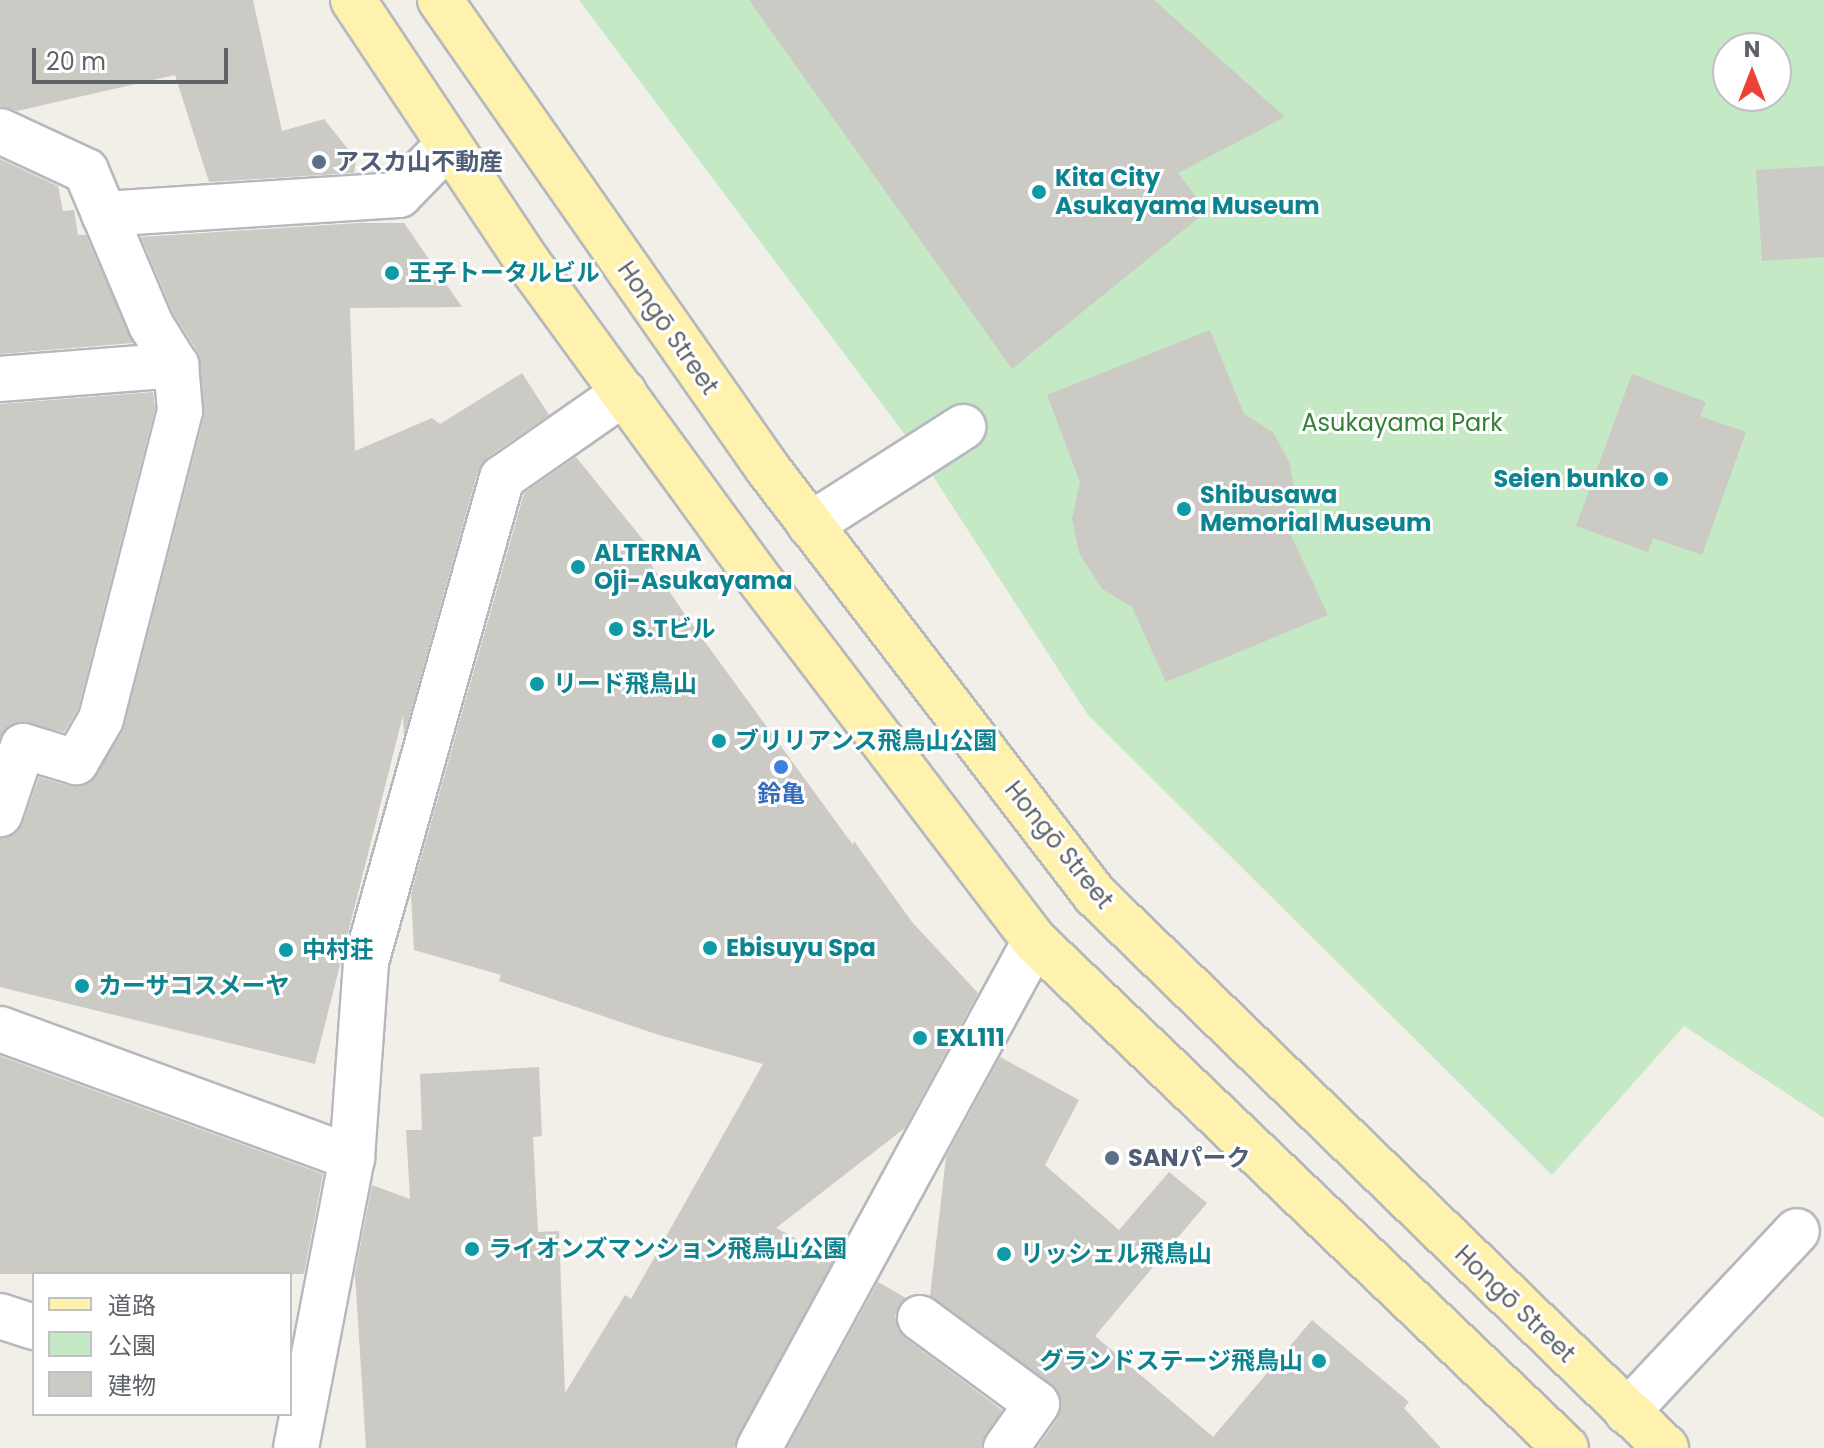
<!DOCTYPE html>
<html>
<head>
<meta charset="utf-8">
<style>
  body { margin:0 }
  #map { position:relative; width:1824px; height:1448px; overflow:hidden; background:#f1efe8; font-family:Poppins,"Noto Sans JP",sans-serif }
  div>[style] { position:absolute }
  .green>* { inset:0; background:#c5e8c5 }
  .building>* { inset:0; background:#cccac5 }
  .roads { filter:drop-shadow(2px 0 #b5b8bc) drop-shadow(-2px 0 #b5b8bc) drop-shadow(0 2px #b5b8bc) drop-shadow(0 -2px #b5b8bc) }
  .minor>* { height:44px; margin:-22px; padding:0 22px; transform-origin:22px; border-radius:22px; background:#fff }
  .major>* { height:44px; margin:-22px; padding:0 22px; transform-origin:22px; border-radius:22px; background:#fff2af }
  .dots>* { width:22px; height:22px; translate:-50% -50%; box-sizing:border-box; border:4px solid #fff; border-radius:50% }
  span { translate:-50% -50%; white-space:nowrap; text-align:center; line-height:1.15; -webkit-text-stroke:6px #fff; paint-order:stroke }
  .service-label { font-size:24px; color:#4e5e75; font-weight:700 }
  .left { translate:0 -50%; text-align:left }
  .culture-label { font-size:24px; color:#0d838f; font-weight:700 }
  .right { translate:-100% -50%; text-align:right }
  .street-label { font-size:24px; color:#5f6368 }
  .park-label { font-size:24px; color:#348238 }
  .shop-label { font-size:24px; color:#366cbe; font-weight:700 }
  .legend { position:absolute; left:32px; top:1272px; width:260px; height:144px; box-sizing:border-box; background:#fff; border:2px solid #bfc1c3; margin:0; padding:10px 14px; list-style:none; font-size:24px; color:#5f6368 }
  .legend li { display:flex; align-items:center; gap:16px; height:40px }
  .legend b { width:40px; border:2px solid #bfc1c3 }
  .north { position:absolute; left:1712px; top:32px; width:80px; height:80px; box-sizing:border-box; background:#fff; border:2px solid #bfc1c3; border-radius:50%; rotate:0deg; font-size:22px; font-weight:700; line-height:32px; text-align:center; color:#5f6368 }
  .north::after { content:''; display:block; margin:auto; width:28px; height:36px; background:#ea4335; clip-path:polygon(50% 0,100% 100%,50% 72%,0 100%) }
  .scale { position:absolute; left:32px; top:48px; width:196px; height:36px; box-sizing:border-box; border:4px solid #5f6368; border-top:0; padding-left:10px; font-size:24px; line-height:28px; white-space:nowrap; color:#5f6368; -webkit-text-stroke:6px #fff; paint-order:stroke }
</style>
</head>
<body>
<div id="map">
  <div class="green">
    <div style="clip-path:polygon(evenodd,579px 0,1824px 0,1824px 1118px,1684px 1026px,1552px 1175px,1088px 715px,912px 444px,579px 0,1728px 48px,1776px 48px,1776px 96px,1728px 96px,1728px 48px)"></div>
  </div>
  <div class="building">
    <div style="clip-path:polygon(0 0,253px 0,282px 131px,324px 119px,356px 159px,354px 173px,209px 182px,175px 75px,17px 111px,0 106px)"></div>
    <div style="clip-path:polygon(749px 0,1154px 0,1285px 117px,1178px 173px,1207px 211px,1012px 369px)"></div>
    <div style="clip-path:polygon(0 159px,58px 186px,63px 211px,74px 210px,78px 235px,86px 235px,133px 343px,0 354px)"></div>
    <div style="clip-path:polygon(1824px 166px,1824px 257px,1762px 261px,1756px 170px)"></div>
    <div style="clip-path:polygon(358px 223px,404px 223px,462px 307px,350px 308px,355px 451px,432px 418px,440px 424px,522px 373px,549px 415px,488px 457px,478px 471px,404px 736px,403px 715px,315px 1064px,0 987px,0 838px,16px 833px,23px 823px,39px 777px,69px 786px,90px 783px,123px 731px,204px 417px,198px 352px,173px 313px,141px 237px)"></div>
    <div style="clip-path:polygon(1210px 330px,1244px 414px,1273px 432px,1289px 462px,1296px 498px,1290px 533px,1328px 615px,1166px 682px,1132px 607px,1102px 589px,1079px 553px,1072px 519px,1080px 482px,1047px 395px)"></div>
    <div style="clip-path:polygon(1632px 374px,1706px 402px,1700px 416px,1746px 432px,1702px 555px,1653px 538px,1648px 552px,1576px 526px)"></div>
    <div style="clip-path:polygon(153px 392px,155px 409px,78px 709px,64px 732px,18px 722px,0 737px,0 404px)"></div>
    <div style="clip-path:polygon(576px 457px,653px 552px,646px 557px,686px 616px,853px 845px,854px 841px,912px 922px,978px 993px,905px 1128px,776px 1228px,834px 1259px,734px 1448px,366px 1448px,355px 1274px,372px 1185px,410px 1199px,406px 1130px,422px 1130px,420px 1074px,539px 1067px,542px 1136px,533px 1137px,538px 1232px,559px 1231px,565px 1393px,625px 1295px,631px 1299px,763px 1064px,659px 1035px,499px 981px,501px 975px,414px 950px,411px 894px,524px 493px)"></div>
    <div style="clip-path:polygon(0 1056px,323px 1174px,304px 1274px,0 1274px)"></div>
    <div style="clip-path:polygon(1000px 1057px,1079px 1100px,1045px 1165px,1119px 1230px,1169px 1172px,1207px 1203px,1095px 1336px,1213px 1437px,1312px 1320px,1409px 1402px,1404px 1408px,1441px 1448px,1037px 1448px,1058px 1418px,1059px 1393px,930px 1296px,946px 1157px)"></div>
    <div style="clip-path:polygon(878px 1282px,906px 1298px,895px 1316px,905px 1338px,1002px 1410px,981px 1448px,787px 1448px)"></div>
  </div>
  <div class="roads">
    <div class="minor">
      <div style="left:0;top:131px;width:95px;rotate:24.9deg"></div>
      <div style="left:86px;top:171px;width:167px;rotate:67.1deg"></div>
      <div style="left:151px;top:325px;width:47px;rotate:58deg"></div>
      <div style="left:176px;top:365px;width:46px;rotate:85deg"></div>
      <div style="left:180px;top:411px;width:318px;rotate:104.4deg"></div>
      <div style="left:101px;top:719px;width:50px;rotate:120.2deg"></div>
      <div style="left:76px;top:762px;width:55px;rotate:-163.2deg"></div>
      <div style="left:23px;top:746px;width:72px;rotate:108.7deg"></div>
      <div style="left:104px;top:214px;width:296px;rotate:-3.7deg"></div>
      <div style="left:399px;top:195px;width:71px;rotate:-45.6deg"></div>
      <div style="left:0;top:379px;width:177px;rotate:-4.5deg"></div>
      <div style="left:810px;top:525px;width:182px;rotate:-32.6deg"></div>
      <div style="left:0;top:1029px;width:375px;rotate:20.1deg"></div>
      <div style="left:0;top:1316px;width:36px;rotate:18deg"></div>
      <div style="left:920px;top:1318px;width:145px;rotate:36.3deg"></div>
      <div style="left:1037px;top:1404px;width:54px;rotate:125.2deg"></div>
      <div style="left:1627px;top:1412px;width:248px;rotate:-46.8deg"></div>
      <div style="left:296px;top:1448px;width:295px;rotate:-79.1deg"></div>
      <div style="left:352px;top:1158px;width:196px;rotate:-85.9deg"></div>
      <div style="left:366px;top:962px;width:503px;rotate:-74.31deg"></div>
      <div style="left:502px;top:478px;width:149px;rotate:-34.9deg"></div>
      <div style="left:759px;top:1448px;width:577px;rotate:-61.44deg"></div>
    </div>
    <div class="major">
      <div style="left:353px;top:0;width:314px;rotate:56.3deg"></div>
      <div style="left:527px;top:261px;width:389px;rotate:53.9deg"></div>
      <div style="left:756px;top:575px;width:460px;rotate:52.7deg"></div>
      <div style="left:1035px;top:941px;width:734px;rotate:43.68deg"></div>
      <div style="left:440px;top:0;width:572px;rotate:55.03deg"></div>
      <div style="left:768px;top:469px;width:537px;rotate:52.49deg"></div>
      <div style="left:1095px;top:895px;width:795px;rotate:44.08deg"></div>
    </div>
  </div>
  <div class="dots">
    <div style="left:319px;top:162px;background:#5c6f8a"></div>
    <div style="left:1039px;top:192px;background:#0f9aa8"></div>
    <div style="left:392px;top:273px;background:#0f9aa8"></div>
    <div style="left:1661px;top:479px;background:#0f9aa8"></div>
    <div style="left:1184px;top:509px;background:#0f9aa8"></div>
    <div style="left:578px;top:567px;background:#0f9aa8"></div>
    <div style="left:616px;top:629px;background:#0f9aa8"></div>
    <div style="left:537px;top:684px;background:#0f9aa8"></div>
    <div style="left:719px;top:741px;background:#0f9aa8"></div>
    <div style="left:781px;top:767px;background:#3f7fe0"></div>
    <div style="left:710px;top:948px;background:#0f9aa8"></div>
    <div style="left:286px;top:950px;background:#0f9aa8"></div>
    <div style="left:82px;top:986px;background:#0f9aa8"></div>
    <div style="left:920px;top:1038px;background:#0f9aa8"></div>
    <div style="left:1112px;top:1158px;background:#5c6f8a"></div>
    <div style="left:472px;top:1249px;background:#0f9aa8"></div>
    <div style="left:1004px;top:1254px;background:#0f9aa8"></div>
    <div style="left:1319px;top:1361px;background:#0f9aa8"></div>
  </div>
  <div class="service-label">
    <span class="left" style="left:335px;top:162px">アスカ山不動産</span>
    <span class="left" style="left:1128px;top:1158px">SANパーク</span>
  </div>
  <div class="culture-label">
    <span class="left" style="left:1055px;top:192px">Kita City<br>Asukayama Museum</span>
    <span class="left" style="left:408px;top:273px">王子トータルビル</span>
    <span class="right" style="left:1645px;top:479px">Seien bunko</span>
    <span class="left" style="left:1200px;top:509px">Shibusawa<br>Memorial Museum</span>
    <span class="left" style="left:594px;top:567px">ALTERNA<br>Oji-Asukayama</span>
    <span class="left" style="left:632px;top:629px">S.Tビル</span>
    <span class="left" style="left:553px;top:684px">リード飛鳥山</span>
    <span class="left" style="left:735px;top:741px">ブリリアンス飛鳥山公園</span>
    <span class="left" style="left:726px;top:948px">Ebisuyu Spa</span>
    <span class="left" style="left:302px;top:950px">中村荘</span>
    <span class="left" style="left:98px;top:986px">カーサコスメーヤ</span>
    <span class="left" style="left:936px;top:1038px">EXL111</span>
    <span class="left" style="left:488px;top:1249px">ライオンズマンション飛鳥山公園</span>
    <span class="left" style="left:1020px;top:1254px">リッシェル飛鳥山</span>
    <span class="right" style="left:1303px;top:1361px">グランドステージ飛鳥山</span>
  </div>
  <div class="street-label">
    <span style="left:668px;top:328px;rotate:55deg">Hongō Street</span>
    <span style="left:1059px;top:845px;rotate:51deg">Hongō Street</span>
    <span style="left:1515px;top:1304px;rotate:44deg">Hongō Street</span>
  </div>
  <div class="park-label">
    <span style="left:1402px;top:423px">Asukayama Park</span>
  </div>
  <div class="shop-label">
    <span style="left:781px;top:794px">鈴亀</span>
  </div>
  <ul class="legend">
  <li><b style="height:10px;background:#fff2af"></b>道路</li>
  <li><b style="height:22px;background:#c5e8c5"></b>公園</li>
  <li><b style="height:22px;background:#cccac5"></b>建物</li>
  </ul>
  <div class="north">N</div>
  <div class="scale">20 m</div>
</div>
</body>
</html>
